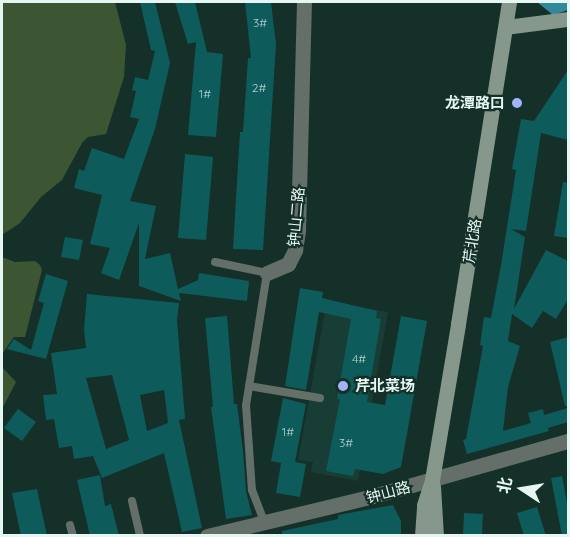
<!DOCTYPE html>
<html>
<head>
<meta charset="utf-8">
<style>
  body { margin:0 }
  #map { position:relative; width:570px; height:537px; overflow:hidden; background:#143029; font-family:Quicksand,"Noto Sans SC",sans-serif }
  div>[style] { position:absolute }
  .built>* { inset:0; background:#173d35 }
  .green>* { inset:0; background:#3c5533 }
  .water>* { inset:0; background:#32889c }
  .building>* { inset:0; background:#0e5b5c }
  .lane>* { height:8px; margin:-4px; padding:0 4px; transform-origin:4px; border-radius:4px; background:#656f69 }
  .street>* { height:15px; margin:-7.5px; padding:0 7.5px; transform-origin:7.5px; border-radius:7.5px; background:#656f69 }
  .secondary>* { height:15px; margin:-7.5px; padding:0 7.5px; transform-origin:7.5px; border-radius:7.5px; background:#86978c }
  .dots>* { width:16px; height:16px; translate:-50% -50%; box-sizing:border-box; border:3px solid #143029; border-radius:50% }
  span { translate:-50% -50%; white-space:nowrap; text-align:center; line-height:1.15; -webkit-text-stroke:4.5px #143029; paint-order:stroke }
  .number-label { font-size:12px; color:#b0cfcc }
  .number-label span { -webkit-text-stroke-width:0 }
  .poi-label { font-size:15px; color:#e6f6f2; font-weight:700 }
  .right { translate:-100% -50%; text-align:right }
  .left { translate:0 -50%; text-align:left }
  .street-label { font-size:15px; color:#e6f6f2 }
  .frame { position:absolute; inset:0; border:3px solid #e6f6f2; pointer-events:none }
  .north { position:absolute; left:492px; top:459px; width:60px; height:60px; -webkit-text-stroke:4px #143029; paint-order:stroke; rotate:282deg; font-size:16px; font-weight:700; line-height:24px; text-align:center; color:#e6f6f2 }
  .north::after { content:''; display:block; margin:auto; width:21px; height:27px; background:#e6f6f2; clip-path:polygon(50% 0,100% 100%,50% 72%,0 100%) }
</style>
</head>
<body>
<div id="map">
  <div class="built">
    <div style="clip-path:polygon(327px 301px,388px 312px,358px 481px,311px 472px,313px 462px,298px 460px)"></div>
  </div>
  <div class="green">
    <div style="clip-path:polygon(2px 2px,115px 2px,126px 45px,124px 77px,106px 134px,88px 137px,82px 143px,62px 180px,41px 197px,20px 223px,2px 235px)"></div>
    <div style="clip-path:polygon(2px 257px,15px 262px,35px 261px,40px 265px,42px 270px,25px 337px,14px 337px,2px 354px)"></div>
    <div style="clip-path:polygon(2px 367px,16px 382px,2px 409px)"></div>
  </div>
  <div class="water">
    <div style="clip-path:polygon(537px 2px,568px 2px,568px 10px,553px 15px)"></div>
  </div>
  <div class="building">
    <div style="clip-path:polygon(140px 2px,155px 2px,170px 63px,155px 129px,130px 201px,156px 206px,145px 259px,170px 253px,178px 289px,198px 280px,199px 273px,249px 281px,247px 301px,179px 293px,181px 301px,139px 286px,139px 223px,119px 280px,101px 273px,110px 248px,90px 244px,102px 195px,74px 188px,79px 169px,84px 171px,92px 148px,124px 159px,139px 119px,130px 117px,136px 91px,132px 90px,135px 77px,148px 80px,155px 51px,151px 50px)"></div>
    <div style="clip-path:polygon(175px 2px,195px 2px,207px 52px,223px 54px,216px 137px,188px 135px,196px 42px,188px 44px)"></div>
    <div style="clip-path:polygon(245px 2px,271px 2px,276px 44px,263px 250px,233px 249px,240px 132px,243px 132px,248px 58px,251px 58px)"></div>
    <div style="clip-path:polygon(568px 70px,568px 140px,541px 133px,526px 231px,511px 229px,525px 237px,514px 309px,546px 250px,568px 261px,568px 299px,556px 319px,543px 311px,532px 328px,512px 314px,508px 341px,520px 346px,508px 387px,503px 431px,531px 423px,528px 413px,543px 409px,544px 415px,568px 408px,568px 422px,548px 428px,549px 431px,467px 454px,463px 440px,466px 439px,483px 346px,480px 345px,484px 317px,491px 318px,501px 265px,516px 170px,512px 169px,521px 119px,534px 121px)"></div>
    <div style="clip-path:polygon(185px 154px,213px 157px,206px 240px,178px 238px)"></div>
    <div style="clip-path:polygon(563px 182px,568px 183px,568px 238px,554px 236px)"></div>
    <div style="clip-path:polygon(65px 237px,83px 240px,79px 260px,61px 257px)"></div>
    <div style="clip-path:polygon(46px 274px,68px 281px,46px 359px,7px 349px,14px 339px,31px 350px,44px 303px,38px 301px)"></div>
    <div style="clip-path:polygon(300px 288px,323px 292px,322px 298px,377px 311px,376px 318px,381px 319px,367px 402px,385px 405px,401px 316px,427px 321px,401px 467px,383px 474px,355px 469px,353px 476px,326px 471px,340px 399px,337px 399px,351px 319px,319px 312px,306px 390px,285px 386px)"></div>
    <div style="clip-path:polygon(evenodd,87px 294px,179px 303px,177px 320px,185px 419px,179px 420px,202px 528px,182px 532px,164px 453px,102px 478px,93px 456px,74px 459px,72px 446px,59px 448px,54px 419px,46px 420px,43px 395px,57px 394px,51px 353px,86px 348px,84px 330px,87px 294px,112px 375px,129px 440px,106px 449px,86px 378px,112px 375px,87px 294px,164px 390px,168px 423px,147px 431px,140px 395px,164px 390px)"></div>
    <div style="clip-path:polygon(227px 316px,234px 404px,237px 404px,243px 451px,246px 491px,252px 515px,226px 519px,211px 407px,213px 407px,205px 318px)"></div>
    <div style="clip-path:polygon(568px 337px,568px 406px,565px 406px,550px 342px)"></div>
    <div style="clip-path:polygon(283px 398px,306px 404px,295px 462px,306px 464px,300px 497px,276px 493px,281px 463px,271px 461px)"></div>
    <div style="clip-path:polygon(18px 409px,36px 422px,22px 441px,4px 428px)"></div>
    <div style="clip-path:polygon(100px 475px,105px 506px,111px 504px,119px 536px,90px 536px,77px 480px)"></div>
    <div style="clip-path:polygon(562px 476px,568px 508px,568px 536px,562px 536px,551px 478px)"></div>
    <div style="clip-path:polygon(37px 489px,47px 536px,21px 536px,12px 493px)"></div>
    <div style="clip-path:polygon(393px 505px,401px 521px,401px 536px,282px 536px,282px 531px,338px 519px,338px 515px)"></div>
    <div style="clip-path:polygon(537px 507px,546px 536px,524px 536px,517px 513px)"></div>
    <div style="clip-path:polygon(464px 513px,483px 514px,482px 536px,463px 536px)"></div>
  </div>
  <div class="lane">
    <div style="left:215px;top:262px;width:53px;rotate:11.9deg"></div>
    <div style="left:267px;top:273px;width:134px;rotate:99deg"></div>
    <div style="left:246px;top:405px;width:85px;rotate:86deg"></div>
    <div style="left:252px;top:490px;width:34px;rotate:69deg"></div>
    <div style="left:249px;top:386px;width:72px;rotate:9.6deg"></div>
    <div style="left:132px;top:501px;width:36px;rotate:77deg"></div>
    <div style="left:70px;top:525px;width:11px;rotate:75deg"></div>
  </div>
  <div class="street">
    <div style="left:267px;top:273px;width:23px;rotate:-23deg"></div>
    <div style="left:288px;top:264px;width:16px;rotate:-63deg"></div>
    <div style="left:295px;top:250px;width:20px;rotate:-81deg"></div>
    <div style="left:298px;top:230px;width:228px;rotate:-88.5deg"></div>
    <div style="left:207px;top:536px;width:171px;rotate:-13.5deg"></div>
    <div style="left:373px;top:496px;width:203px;rotate:-15.8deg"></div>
  </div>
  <div class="secondary">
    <div style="left:506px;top:27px;width:63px;rotate:-7.4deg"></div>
    <div style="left:433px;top:486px;width:50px;rotate:86.6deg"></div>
    <div style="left:422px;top:536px;width:31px;rotate:-86deg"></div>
    <div style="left:424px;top:505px;width:26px;rotate:-72deg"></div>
    <div style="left:432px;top:480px;width:158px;rotate:-80.5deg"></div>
    <div style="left:458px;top:324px;width:326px;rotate:-81deg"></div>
  </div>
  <div class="dots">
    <div style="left:517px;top:103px;background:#a3b2fd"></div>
    <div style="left:343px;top:386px;background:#a3b2fd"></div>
  </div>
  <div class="number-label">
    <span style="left:260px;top:23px">3#</span>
    <span style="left:259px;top:88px">2#</span>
    <span style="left:205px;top:94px">1#</span>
    <span style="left:359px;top:359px">4#</span>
    <span style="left:288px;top:432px">1#</span>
    <span style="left:346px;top:443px">3#</span>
  </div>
  <div class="poi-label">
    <span class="right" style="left:505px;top:103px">龙潭路口</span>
    <span class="left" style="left:355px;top:386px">芹北菜场</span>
  </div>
  <div class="street-label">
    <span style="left:296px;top:217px;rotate:-85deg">钟山二路</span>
    <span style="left:472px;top:241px;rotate:-81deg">芹北路</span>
    <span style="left:388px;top:492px;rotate:-15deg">钟山路</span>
  </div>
  <div class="frame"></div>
  <div class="north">北</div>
</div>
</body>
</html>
